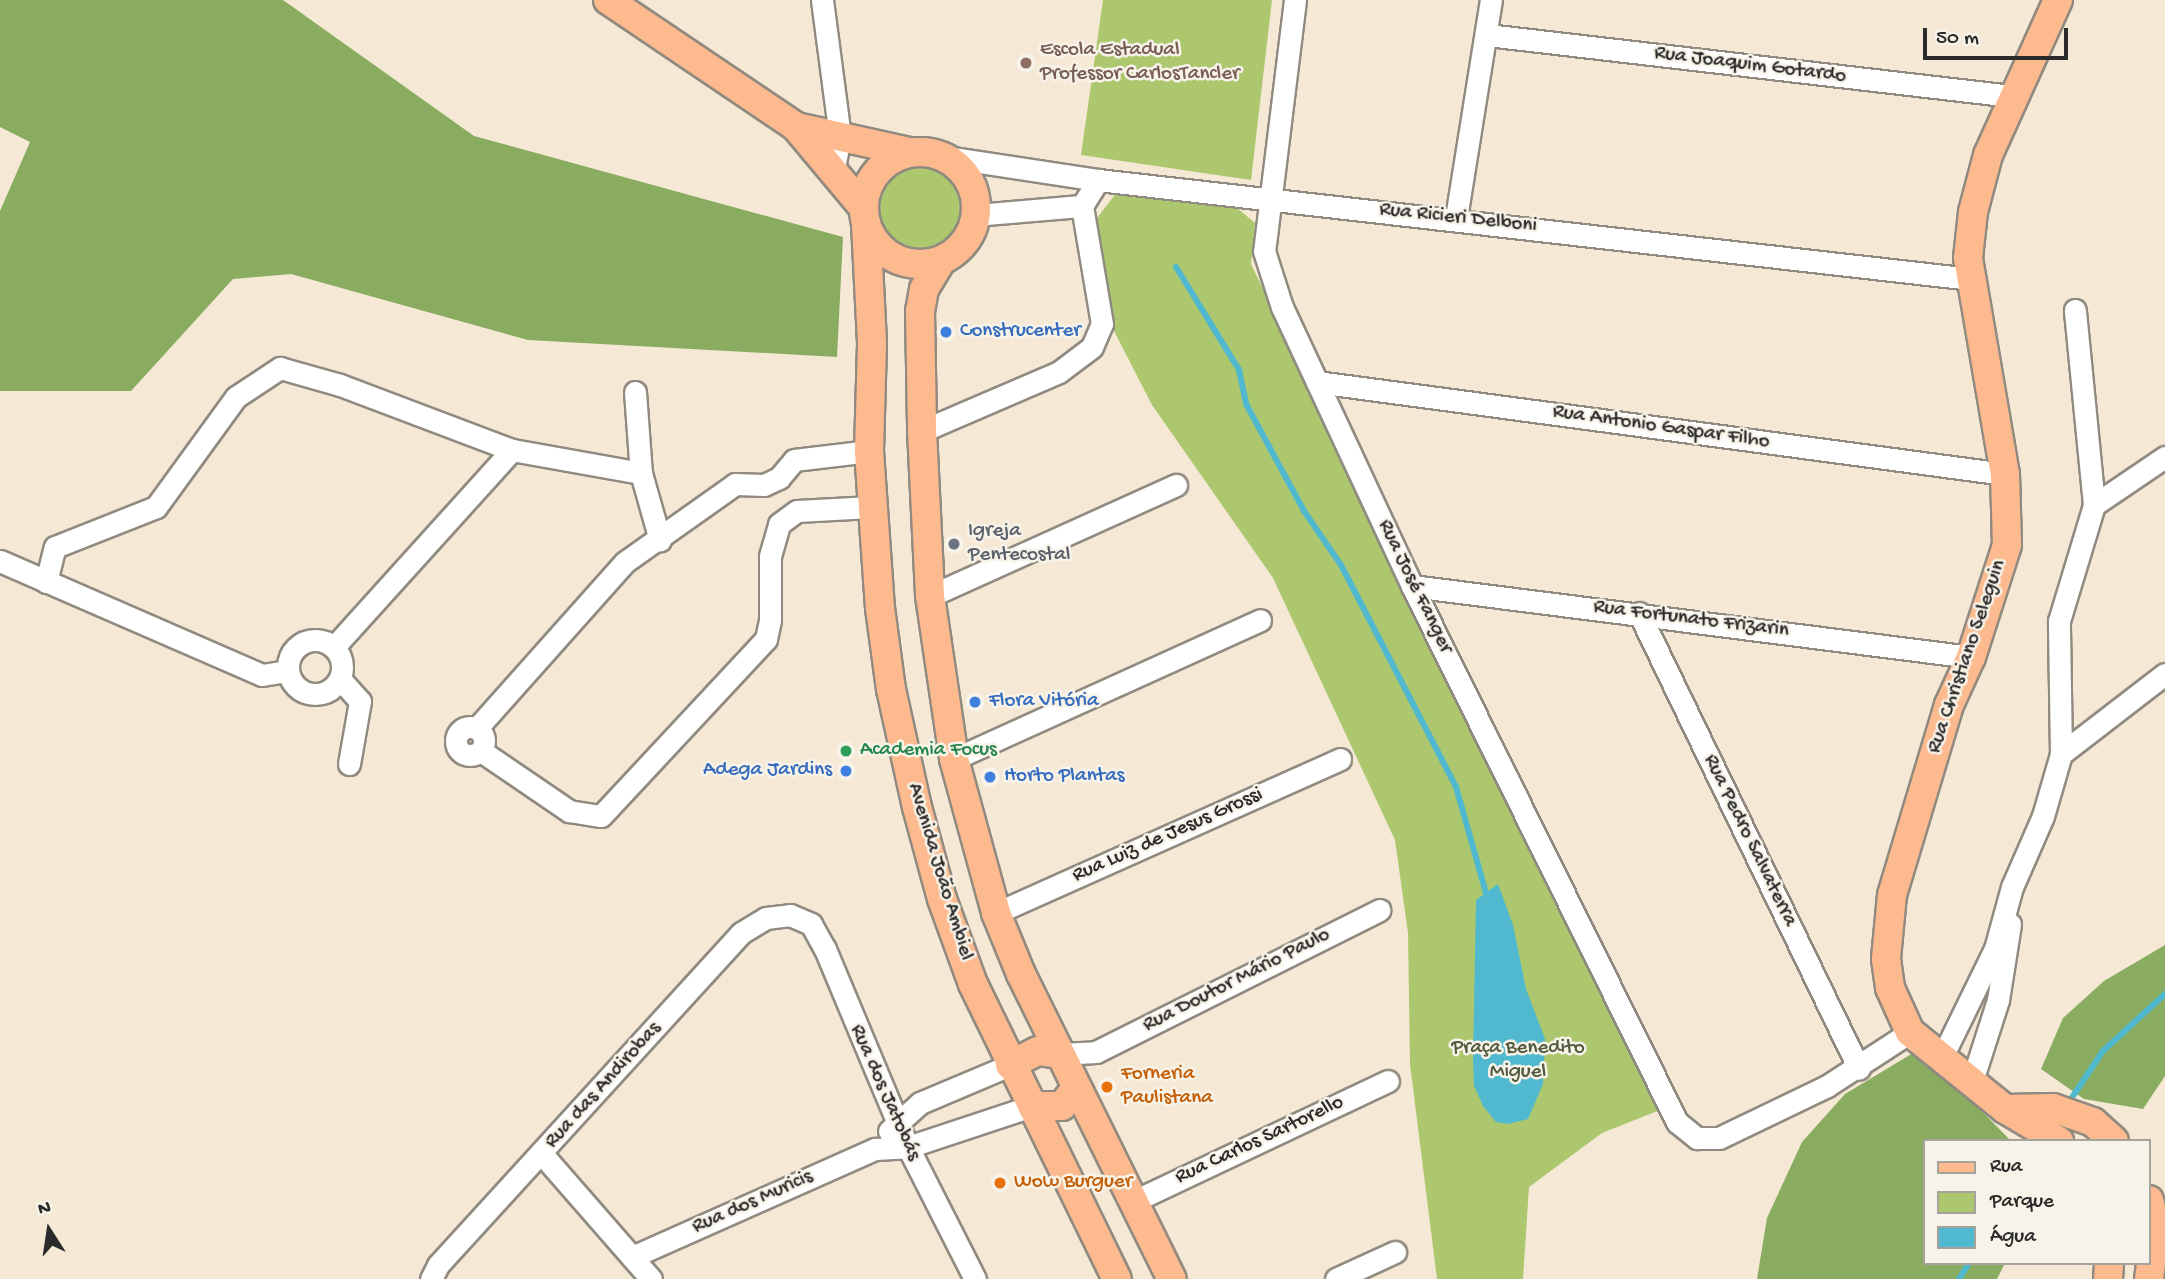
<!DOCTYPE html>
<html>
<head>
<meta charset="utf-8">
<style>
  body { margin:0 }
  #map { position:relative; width:2165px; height:1279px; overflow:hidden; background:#f5e9d5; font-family:"Gochi Hand",sans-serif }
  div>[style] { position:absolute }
  .green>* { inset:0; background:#acc76e }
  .round { border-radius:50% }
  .forest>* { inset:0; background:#89ac61 }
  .water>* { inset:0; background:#51b9cf }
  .stream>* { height:6px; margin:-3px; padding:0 3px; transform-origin:3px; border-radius:3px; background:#51b9cf }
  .roads { filter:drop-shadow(2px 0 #908a80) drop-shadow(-2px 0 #908a80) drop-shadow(0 2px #908a80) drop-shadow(0 -2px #908a80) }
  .minor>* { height:21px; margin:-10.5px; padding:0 10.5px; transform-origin:10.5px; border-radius:10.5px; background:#fff }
  .minor>.ring { margin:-10.5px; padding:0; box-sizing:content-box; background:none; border:21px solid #fff; border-radius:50% }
  .major>* { height:28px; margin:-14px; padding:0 14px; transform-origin:14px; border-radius:14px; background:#fcba8e }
  .major>.ring { margin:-14px; padding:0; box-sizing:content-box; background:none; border:28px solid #fcba8e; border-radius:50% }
  .dots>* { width:19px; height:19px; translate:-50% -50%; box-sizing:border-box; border:4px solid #f7f3e8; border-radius:50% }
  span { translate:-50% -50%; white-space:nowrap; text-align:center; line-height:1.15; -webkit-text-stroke:5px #f7f3e8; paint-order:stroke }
  .education-label { font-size:21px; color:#785e54 }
  .left { translate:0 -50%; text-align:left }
  .street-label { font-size:21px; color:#2b2b2b }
  .shop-label { font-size:21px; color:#366cbe }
  .right { translate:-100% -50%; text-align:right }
  .worship-label { font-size:21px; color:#5b616d }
  .leisure-label { font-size:21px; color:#27864d }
  .park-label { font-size:21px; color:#525a3f }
  .food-label { font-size:21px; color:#c56008 }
  .legend { position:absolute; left:1923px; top:1139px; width:228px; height:126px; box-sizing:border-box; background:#f7f3e8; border:2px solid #a5a39c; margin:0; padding:9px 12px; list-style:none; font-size:21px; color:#2b2b2b }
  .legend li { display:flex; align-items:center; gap:14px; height:35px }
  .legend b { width:35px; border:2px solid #a5a39c }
  .north { position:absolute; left:14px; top:1195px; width:70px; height:70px; -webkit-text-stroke:5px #f7f3e8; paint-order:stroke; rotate:348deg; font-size:19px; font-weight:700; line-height:28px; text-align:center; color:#2b2b2b }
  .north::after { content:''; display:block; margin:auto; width:24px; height:32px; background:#2b2b2b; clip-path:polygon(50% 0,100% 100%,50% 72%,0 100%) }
  .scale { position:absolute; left:1923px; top:28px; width:145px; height:32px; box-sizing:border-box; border:4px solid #2b2b2b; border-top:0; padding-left:9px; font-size:21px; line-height:24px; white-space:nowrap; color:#2b2b2b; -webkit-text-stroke:5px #f7f3e8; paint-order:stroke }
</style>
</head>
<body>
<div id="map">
  <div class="green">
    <div style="clip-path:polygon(1103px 0,1272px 0,1251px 180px,1081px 155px)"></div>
    <div class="round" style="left:877px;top:162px;width:90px;height:90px"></div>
    <div style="clip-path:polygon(1117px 192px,1236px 207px,1255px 223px,1251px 264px,1660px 1110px,1602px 1133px,1529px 1187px,1523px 1279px,1437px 1279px,1410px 1064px,1408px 933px,1395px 840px,1273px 578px,1152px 405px,1114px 331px,1097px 218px)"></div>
  </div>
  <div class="forest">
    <div style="clip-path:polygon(0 0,283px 0,474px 136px,843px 237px,837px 357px,528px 340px,291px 274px,233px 279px,131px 391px,0 391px,0 211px,30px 142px,0 127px)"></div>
    <div style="clip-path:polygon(2165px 945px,2165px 1076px,2143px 1109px,2084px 1099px,2041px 1069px,2063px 1018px,2104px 981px)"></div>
    <div style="clip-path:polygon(1913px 1053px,1967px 1096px,2011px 1141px,1925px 1141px,1925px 1263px,2005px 1263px,1997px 1279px,1757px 1279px,1767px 1218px,1802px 1142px,1845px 1094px)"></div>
  </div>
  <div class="water">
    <div style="clip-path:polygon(1498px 884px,1513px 925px,1526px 989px,1545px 1039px,1543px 1084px,1528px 1119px,1508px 1124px,1496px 1122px,1483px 1106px,1474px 1086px,1473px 1059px,1476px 900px)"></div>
  </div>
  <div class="stream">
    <div style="left:1176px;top:267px;width:121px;rotate:58.5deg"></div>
    <div style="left:1239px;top:370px;width:35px;rotate:78deg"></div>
    <div style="left:1246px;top:404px;width:122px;rotate:61.5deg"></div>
    <div style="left:1304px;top:511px;width:65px;rotate:55.6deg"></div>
    <div style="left:1341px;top:565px;width:250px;rotate:62.6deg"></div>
    <div style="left:1456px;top:787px;width:110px;rotate:74.2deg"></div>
    <div style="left:2071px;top:1099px;width:58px;rotate:-56.3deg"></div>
    <div style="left:2103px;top:1051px;width:84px;rotate:-42.6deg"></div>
    <div style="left:1959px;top:1279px;width:19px;rotate:-58deg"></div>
  </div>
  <div class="roads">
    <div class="minor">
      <div style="left:822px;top:0;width:138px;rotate:82.5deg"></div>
      <div style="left:840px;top:137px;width:33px;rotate:101deg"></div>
      <div style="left:1295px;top:0;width:253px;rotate:97deg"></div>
      <div style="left:1264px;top:251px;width:59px;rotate:72.2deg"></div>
      <div style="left:1282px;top:307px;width:308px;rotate:65deg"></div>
      <div style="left:1412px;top:586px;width:598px;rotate:63.69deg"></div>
      <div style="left:1677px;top:1122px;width:26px;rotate:39deg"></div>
      <div style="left:1697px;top:1138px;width:22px"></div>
      <div style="left:1719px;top:1138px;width:120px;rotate:-25.7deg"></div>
      <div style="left:1827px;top:1086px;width:99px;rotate:-33deg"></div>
      <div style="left:1487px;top:35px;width:529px;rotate:6.63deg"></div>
      <div style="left:946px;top:157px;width:154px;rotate:8.6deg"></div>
      <div style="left:1098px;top:180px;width:879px;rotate:6.47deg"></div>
      <div style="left:976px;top:215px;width:106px;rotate:-4.9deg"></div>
      <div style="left:1456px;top:218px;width:221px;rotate:-80.9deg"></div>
      <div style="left:1317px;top:382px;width:694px;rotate:7.62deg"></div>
      <div style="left:635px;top:392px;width:81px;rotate:85.8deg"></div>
      <div style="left:641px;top:473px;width:70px;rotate:74.2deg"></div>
      <div style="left:922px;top:431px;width:149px;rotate:-23.3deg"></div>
      <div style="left:1059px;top:372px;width:41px;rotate:-37.1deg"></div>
      <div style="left:1092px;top:347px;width:25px;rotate:-67deg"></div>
      <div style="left:1102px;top:324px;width:120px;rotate:-99.6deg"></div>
      <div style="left:1082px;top:206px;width:31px;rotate:-58deg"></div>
      <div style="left:2094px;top:505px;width:86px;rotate:-34.1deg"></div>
      <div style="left:0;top:561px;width:286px;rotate:23.5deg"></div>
      <div style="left:262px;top:675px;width:26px;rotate:-9deg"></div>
      <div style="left:46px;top:582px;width:36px;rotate:-76deg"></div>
      <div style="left:55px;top:547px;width:109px;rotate:-21.6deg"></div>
      <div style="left:156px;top:507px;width:136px;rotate:-54deg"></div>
      <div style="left:236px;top:397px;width:53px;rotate:-33.4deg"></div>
      <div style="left:280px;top:368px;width:62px;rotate:15.8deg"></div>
      <div style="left:340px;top:385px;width:184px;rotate:20.7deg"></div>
      <div style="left:512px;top:450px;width:131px;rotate:10.1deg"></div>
      <div style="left:1412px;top:586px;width:563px;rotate:7.24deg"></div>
      <div style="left:930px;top:596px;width:270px;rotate:-24.3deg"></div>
      <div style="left:1639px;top:613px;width:506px;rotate:64.24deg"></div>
      <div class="ring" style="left:288px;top:640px;width:33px;height:33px"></div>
      <div style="left:334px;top:647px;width:266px;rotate:-47.9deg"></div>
      <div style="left:340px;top:679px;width:30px;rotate:48deg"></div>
      <div style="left:360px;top:701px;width:64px;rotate:99.9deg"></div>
      <div class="ring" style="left:456px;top:727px;width:7px;height:7px"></div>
      <div style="left:477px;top:728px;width:222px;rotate:-48.3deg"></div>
      <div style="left:625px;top:562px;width:135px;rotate:-35.3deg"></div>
      <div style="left:735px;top:484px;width:29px;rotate:2deg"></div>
      <div style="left:764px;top:485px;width:17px;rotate:-25deg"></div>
      <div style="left:779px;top:478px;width:23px;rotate:-50deg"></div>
      <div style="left:794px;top:460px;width:76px;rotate:-6.8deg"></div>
      <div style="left:481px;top:751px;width:107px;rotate:34.3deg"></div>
      <div style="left:569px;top:811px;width:32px;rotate:9deg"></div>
      <div style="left:601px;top:816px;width:242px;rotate:-47deg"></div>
      <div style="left:766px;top:639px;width:19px;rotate:-78deg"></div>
      <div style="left:770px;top:620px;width:64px;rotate:-90deg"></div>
      <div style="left:770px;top:556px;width:33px;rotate:-74deg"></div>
      <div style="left:779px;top:524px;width:22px;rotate:-36deg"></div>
      <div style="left:797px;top:511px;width:74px;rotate:-3.1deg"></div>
      <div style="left:2061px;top:754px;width:131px;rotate:-37.6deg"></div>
      <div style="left:954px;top:759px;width:336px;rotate:-24.4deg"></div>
      <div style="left:996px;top:913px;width:377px;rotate:-24.1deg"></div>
      <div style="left:1060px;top:1054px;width:36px;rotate:-3deg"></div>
      <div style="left:1096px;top:1052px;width:317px;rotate:-26.6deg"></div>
      <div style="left:1942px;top:1057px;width:120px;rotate:-63.9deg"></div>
      <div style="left:1995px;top:949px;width:64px;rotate:-74.7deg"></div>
      <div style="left:2012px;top:887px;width:77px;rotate:-66.4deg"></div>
      <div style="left:2043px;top:816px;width:65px;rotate:-73.8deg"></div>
      <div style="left:2061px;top:754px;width:133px;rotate:-90.9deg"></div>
      <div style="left:2059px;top:621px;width:121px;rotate:-73.2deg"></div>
      <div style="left:2094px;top:505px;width:196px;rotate:-95.6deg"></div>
      <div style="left:1972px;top:1081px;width:85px;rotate:-72.2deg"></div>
      <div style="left:1998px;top:1000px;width:77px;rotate:-81deg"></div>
      <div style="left:889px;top:1131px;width:42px;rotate:-42.1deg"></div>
      <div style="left:920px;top:1103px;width:98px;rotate:-22.9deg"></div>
      <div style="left:542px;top:1154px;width:166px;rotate:48.9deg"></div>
      <div style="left:1132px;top:1202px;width:283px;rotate:-25.3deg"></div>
      <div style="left:632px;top:1257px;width:266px;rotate:-24deg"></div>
      <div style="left:875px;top:1149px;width:33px;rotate:-3deg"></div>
      <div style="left:908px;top:1147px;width:131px;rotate:-18.3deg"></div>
      <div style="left:431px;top:1279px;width:16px;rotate:-63deg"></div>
      <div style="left:438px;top:1265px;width:449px;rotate:-47.6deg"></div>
      <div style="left:741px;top:933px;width:29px;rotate:-31deg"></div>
      <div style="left:766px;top:918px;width:24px;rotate:-7deg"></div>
      <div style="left:790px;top:915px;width:23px;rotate:23deg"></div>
      <div style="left:811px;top:924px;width:29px;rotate:61deg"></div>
      <div style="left:825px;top:949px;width:215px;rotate:67.3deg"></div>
      <div style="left:908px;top:1147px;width:148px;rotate:63.1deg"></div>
      <div style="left:1336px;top:1279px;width:65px;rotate:-24.6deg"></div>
    </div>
    <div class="major">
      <div style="left:608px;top:0;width:227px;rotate:34deg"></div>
      <div style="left:796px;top:127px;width:104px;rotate:50.1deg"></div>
      <div style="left:2058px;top:0;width:170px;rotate:114.3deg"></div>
      <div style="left:1988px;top:155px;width:59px;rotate:104.7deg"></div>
      <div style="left:1973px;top:212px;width:46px;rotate:96.2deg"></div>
      <div style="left:1968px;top:258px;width:219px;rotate:80.3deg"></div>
      <div style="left:2005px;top:474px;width:71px;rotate:88.4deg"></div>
      <div style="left:2007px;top:545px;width:118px;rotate:107.8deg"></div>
      <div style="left:1971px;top:657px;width:53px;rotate:114.6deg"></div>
      <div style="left:1949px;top:705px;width:198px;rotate:106.7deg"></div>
      <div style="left:1892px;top:895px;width:64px;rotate:95.4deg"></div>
      <div style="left:1886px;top:959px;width:29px;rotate:82deg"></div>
      <div style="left:1890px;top:988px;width:48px;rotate:65.6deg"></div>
      <div style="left:1910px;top:1032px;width:122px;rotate:39deg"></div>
      <div style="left:2005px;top:1109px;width:63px;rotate:30.7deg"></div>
      <div style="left:796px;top:127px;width:117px;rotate:12.4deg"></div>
      <div class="ring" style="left:864px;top:152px;width:84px;height:84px"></div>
      <div style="left:866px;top:224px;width:120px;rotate:87.1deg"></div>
      <div style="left:872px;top:344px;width:107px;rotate:91.6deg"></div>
      <div style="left:869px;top:451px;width:157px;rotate:86deg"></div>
      <div style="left:880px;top:608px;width:82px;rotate:82.3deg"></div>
      <div style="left:891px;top:689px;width:121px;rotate:77.6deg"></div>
      <div style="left:917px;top:807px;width:95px;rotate:74.8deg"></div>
      <div style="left:942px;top:899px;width:90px;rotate:70deg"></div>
      <div style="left:973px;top:984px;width:328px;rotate:64deg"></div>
      <div style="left:941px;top:261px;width:33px;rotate:121deg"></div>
      <div style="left:924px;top:289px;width:22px;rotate:100deg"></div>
      <div style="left:920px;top:311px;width:120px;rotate:89deg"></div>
      <div style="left:922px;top:431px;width:165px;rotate:87.2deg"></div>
      <div style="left:930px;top:596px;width:165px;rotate:81.6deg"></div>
      <div style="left:954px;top:759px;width:160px;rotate:74.7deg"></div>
      <div style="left:996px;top:913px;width:66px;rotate:67.7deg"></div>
      <div style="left:1021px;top:974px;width:340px;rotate:63.7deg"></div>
      <div style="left:1010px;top:1065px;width:31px;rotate:-27deg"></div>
      <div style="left:1038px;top:1051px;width:22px;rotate:8deg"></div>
      <div style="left:1032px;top:1106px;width:30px"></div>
      <div style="left:1062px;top:1106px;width:23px;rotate:-52deg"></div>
      <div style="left:2005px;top:1109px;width:48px;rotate:-1.2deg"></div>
      <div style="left:2053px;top:1108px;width:42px;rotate:19.3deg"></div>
      <div style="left:2093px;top:1122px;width:28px;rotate:42deg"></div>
      <div style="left:2149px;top:1200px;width:27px;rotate:75deg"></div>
      <div style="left:2156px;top:1226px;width:53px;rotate:97.5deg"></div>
      <div style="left:2108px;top:1279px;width:16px;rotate:-86deg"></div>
    </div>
  </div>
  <div class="dots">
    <div style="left:1026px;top:63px;background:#8d6e63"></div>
    <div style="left:946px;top:332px;background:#3f7fe0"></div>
    <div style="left:954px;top:544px;background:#6b7280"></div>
    <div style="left:975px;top:702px;background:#3f7fe0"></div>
    <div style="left:846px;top:751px;background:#2e9e5b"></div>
    <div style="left:846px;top:771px;background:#3f7fe0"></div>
    <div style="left:990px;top:777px;background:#3f7fe0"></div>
    <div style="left:1107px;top:1087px;background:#e8710a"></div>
    <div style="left:1000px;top:1183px;background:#e8710a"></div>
  </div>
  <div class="education-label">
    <span class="left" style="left:1040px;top:63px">Escola Estadual<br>Professor CarlosTancler</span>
  </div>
  <div class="street-label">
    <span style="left:1750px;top:66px;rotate:7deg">Rua Joaquim Gotardo</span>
    <span style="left:1458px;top:219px;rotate:6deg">Rua Ricieri Delboni</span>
    <span style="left:1661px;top:428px;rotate:8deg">Rua Antonio Gaspar Filho</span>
    <span style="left:1414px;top:587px;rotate:64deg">Rua José Fanger</span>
    <span style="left:1691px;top:620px;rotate:7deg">Rua Fortunato Frizarin</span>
    <span style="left:1968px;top:657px;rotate:-71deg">Rua Christiano Seleguin</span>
    <span style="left:1168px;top:836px;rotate:-24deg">Rua Luiz de Jesus Grossi</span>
    <span style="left:1749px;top:841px;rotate:64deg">Rua Pedro Salvaterra</span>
    <span style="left:939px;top:872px;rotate:73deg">Avenida João Ambiel</span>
    <span style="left:1237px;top:981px;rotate:-27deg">Rua Doutor Mário Paulo</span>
    <span style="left:604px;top:1086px;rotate:-48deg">Rua das Andirobas</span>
    <span style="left:884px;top:1093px;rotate:66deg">Rua dos Jatobás</span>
    <span style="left:1260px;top:1141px;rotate:-25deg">Rua Carlos Sartorello</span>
    <span style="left:753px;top:1203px;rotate:-24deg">Rua dos Muricis</span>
  </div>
  <div class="shop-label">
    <span class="left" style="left:960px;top:332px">Construcenter</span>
    <span class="left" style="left:989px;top:702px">Flora Vitória</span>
    <span class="right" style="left:832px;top:771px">Adega Jardins</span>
    <span class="left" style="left:1004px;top:777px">Horto Plantas</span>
  </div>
  <div class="worship-label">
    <span class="left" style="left:968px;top:544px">Igreja<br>Pentecostal</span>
  </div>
  <div class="leisure-label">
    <span class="left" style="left:860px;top:751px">Academia Focus</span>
  </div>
  <div class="park-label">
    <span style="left:1518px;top:1061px">Praça Benedito<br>Miguel</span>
  </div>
  <div class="food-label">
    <span class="left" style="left:1121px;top:1087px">Forneria<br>Paulistana</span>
    <span class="left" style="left:1014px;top:1183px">Wow Burguer</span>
  </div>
  <ul class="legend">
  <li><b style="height:9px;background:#fcba8e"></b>Rua</li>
  <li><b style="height:19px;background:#acc76e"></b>Parque</li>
  <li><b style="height:19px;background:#51b9cf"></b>Água</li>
  </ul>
  <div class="north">N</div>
  <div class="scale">50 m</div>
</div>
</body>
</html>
